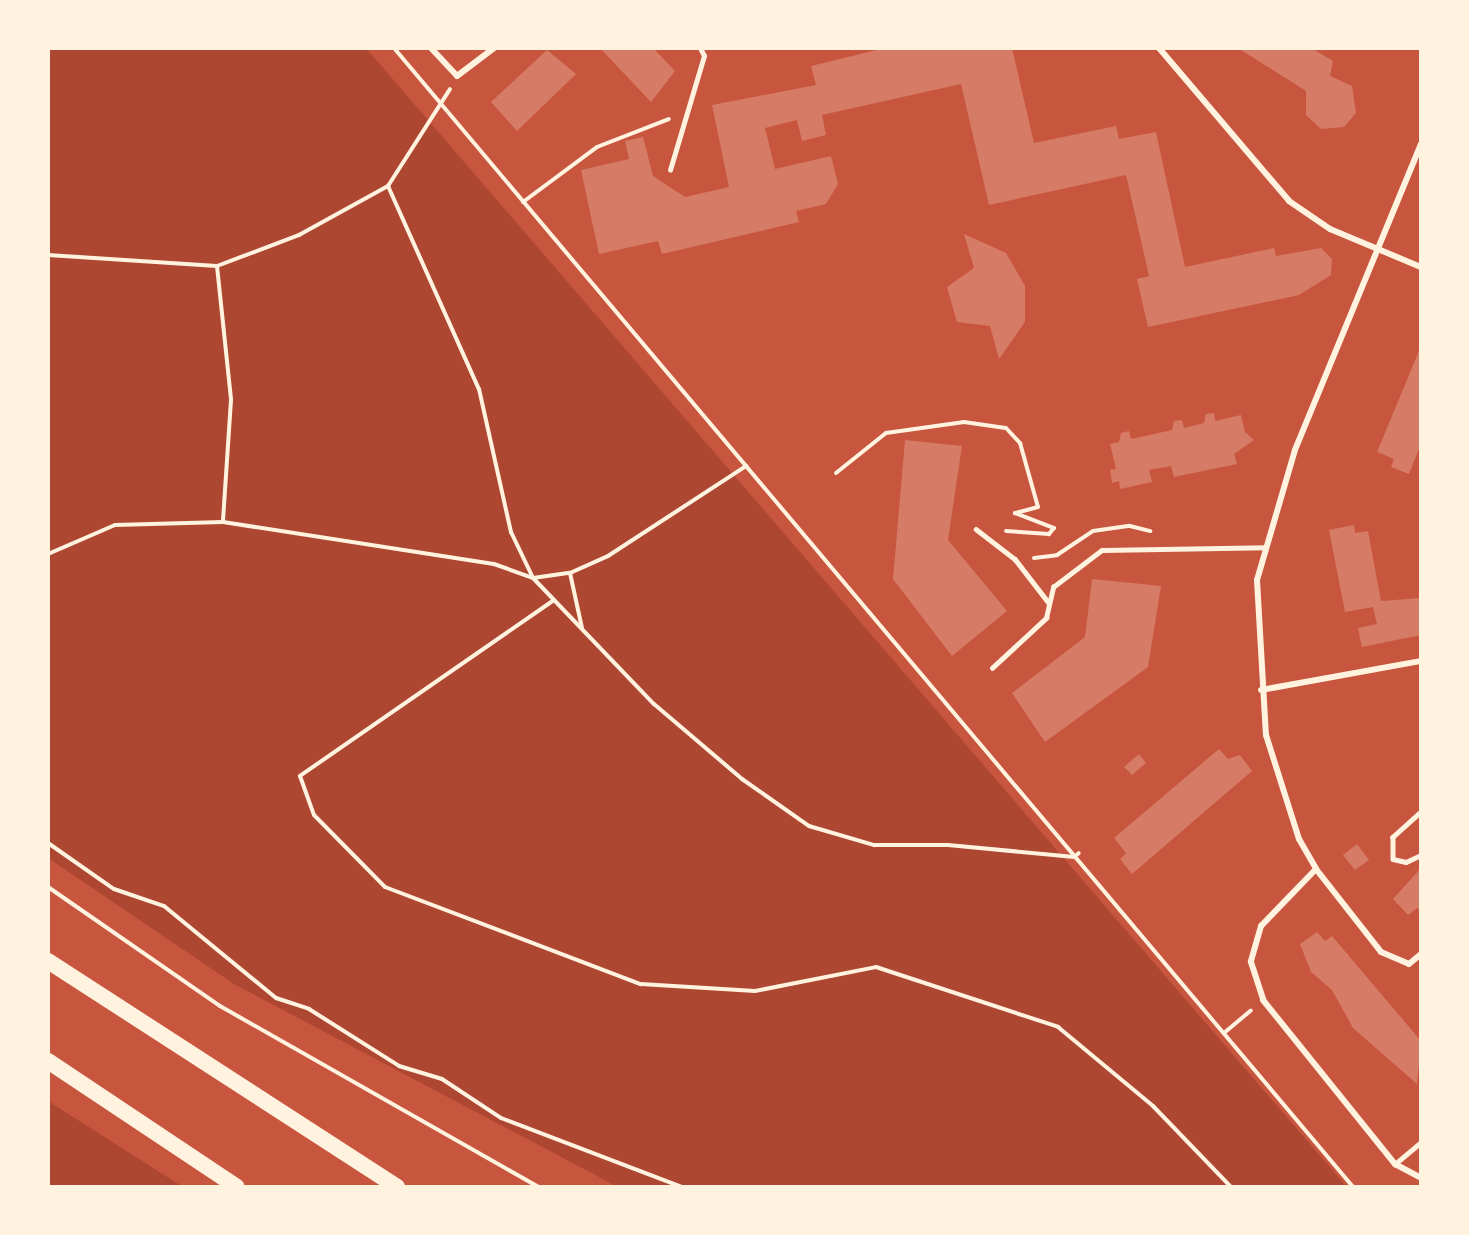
<!DOCTYPE html>
<html>
<head>
<meta charset="utf-8">
<style>
  body { margin:0 }
  #map { position:relative; width:1469px; height:1235px; overflow:hidden; background:#c8553d; font-family:Signika,sans-serif }
  div>[style] { position:absolute }
  .green>* { inset:0; background:#ae4732 }
  .building>* { inset:0; background:#d67c66 }
  .path>* { height:4px; margin:-2px; padding:0 2px; transform-origin:2px; border-radius:2px; background:#fff3e0 }
  .service>* { height:4.5px; margin:-2.25px; padding:0 2.25px; transform-origin:2.25px; border-radius:2.25px; background:#fff3e0 }
  .minor>* { height:6px; margin:-3px; padding:0 3px; transform-origin:3px; border-radius:3px; background:#fff3e0 }
  .trunk>* { height:16px; margin:-8px; padding:0 8px; transform-origin:8px; border-radius:8px; background:#fff3e0 }
  span { translate:-50% -50%; white-space:nowrap; text-align:center; line-height:1.15; -webkit-text-stroke:6px #fff3e0; paint-order:stroke }
  .frame { position:absolute; inset:0; border:50px solid #fff3e0; pointer-events:none }
</style>
</head>
<body>
<div id="map">
  <div class="green">
    <div style="clip-path:polygon(48px 48px,366px 48px,1347px 1187px,618px 1187px,234px 984px,48px 858px)"></div>
    <div style="clip-path:polygon(48px 1101px,183px 1187px,48px 1187px)"></div>
  </div>
  <div class="building">
    <div style="clip-path:polygon(600px 48px,653px 48px,675px 71px,651px 102px)"></div>
    <div style="clip-path:polygon(885px 48px,1012px 48px,1034px 143px,1116px 126px,1119px 139px,1156px 132px,1185px 267px,1274px 248px,1276px 256px,1321px 248px,1332px 259px,1331px 275px,1299px 295px,1148px 327px,1137px 279px,1149px 276px,1126px 175px,989px 205px,961px 84px,822px 115px,826px 135px,802px 141px,797px 120px,765px 128px,775px 169px,831px 156px,838px 184px,826px 204px,796px 211px,799px 222px,662px 254px,658px 241px,599px 254px,581px 170px,629px 159px,625px 141px,643px 137px,653px 176px,685px 197px,729px 187px,712px 105px,816px 85px,811px 66px)"></div>
    <div style="clip-path:polygon(1238px 48px,1311px 48px,1333px 61px,1330px 76px,1352px 86px,1356px 113px,1344px 127px,1321px 129px,1306px 115px,1306px 91px)"></div>
    <div style="clip-path:polygon(547px 50px,576px 74px,517px 131px,491px 102px)"></div>
    <div style="clip-path:polygon(964px 234px,1006px 253px,1025px 286px,1025px 322px,999px 359px,990px 326px,957px 322px,947px 287px,974px 268px)"></div>
    <div style="clip-path:polygon(1421px 346px,1421px 444px,1409px 474px,1391px 467px,1394px 459px,1377px 452px)"></div>
    <div style="clip-path:polygon(1214px 413px,1215px 421px,1241px 415px,1245px 432px,1254px 440px,1234px 454px,1237px 464px,1174px 477px,1171px 466px,1149px 470px,1152px 482px,1120px 489px,1119px 481px,1112px 483px,1110px 470px,1116px 469px,1110px 444px,1119px 442px,1121px 433px,1129px 431px,1131px 439px,1172px 430px,1174px 421px,1182px 420px,1184px 428px,1204px 423px,1206px 414px)"></div>
    <div style="clip-path:polygon(905px 440px,962px 446px,948px 540px,1007px 611px,952px 656px,893px 579px)"></div>
    <div style="clip-path:polygon(1354px 525px,1355px 533px,1368px 531px,1381px 601px,1421px 598px,1421px 635px,1362px 647px,1358px 628px,1377px 624px,1373px 607px,1345px 612px,1329px 530px)"></div>
    <div style="clip-path:polygon(1092px 579px,1161px 586px,1148px 667px,1045px 742px,1012px 693px,1085px 637px)"></div>
    <div style="clip-path:polygon(1219px 749px,1228px 759px,1240px 755px,1252px 771px,1132px 874px,1120px 859px,1126px 853px,1114px 838px)"></div>
    <div style="clip-path:polygon(1139px 754px,1146px 763px,1132px 775px,1124px 767px)"></div>
    <div style="clip-path:polygon(1357px 844px,1369px 860px,1355px 870px,1343px 855px)"></div>
    <div style="clip-path:polygon(1421px 868px,1421px 912px,1417px 908px,1408px 915px,1393px 899px)"></div>
    <div style="clip-path:polygon(1317px 932px,1325px 941px,1332px 936px,1421px 1041px,1417px 1084px,1353px 1028px,1332px 990px,1311px 972px,1300px 944px)"></div>
  </div>
  <div class="path">
    <div style="left:394px;top:48px;width:1489px;rotate:49.9deg"></div>
    <div style="left:388px;top:186px;width:222px;rotate:65.9deg"></div>
    <div style="left:479px;top:389px;width:147px;rotate:77.4deg"></div>
    <div style="left:511px;top:532px;width:51px;rotate:64.4deg"></div>
    <div style="left:533px;top:578px;width:175px;rotate:46.2deg"></div>
    <div style="left:654px;top:704px;width:116px;rotate:40.4deg"></div>
    <div style="left:742px;top:779px;width:82px;rotate:35deg"></div>
    <div style="left:809px;top:826px;width:68px;rotate:16.3deg"></div>
    <div style="left:874px;top:845px;width:74px"></div>
    <div style="left:948px;top:845px;width:127px;rotate:5.4deg"></div>
    <div style="left:1074px;top:857px;width:6px;rotate:-39deg"></div>
    <div style="left:523px;top:202px;width:92px;rotate:-36.6deg"></div>
    <div style="left:597px;top:147px;width:77px;rotate:-21.3deg"></div>
    <div style="left:48px;top:255px;width:169px;rotate:3.7deg"></div>
    <div style="left:217px;top:266px;width:88px;rotate:-20.7deg"></div>
    <div style="left:299px;top:235px;width:102px;rotate:-28.8deg"></div>
    <div style="left:388px;top:186px;width:115px;rotate:-57.4deg"></div>
    <div style="left:217px;top:266px;width:135px;rotate:84deg"></div>
    <div style="left:231px;top:400px;width:122px;rotate:93.8deg"></div>
    <div style="left:836px;top:473px;width:64px;rotate:-38.7deg"></div>
    <div style="left:886px;top:433px;width:79px;rotate:-8deg"></div>
    <div style="left:964px;top:422px;width:42px;rotate:8.1deg"></div>
    <div style="left:1006px;top:428px;width:21px;rotate:47deg"></div>
    <div style="left:1020px;top:443px;width:66px;rotate:74.3deg"></div>
    <div style="left:1038px;top:507px;width:24px;rotate:165deg"></div>
    <div style="left:1015px;top:513px;width:42px;rotate:21deg"></div>
    <div style="left:1054px;top:528px;width:8px;rotate:130deg"></div>
    <div style="left:1049px;top:534px;width:43px;rotate:-176deg"></div>
    <div style="left:48px;top:554px;width:73px;rotate:-23.4deg"></div>
    <div style="left:115px;top:525px;width:108px;rotate:-1.6deg"></div>
    <div style="left:223px;top:522px;width:274px;rotate:8.8deg"></div>
    <div style="left:494px;top:564px;width:41px;rotate:19.7deg"></div>
    <div style="left:533px;top:578px;width:37px;rotate:-8deg"></div>
    <div style="left:570px;top:573px;width:42px;rotate:-24.1deg"></div>
    <div style="left:608px;top:556px;width:165px;rotate:-33.1deg"></div>
    <div style="left:1034px;top:558px;width:23px;rotate:-7deg"></div>
    <div style="left:1057px;top:555px;width:43px;rotate:-33.7deg"></div>
    <div style="left:1093px;top:531px;width:37px;rotate:-8deg"></div>
    <div style="left:1130px;top:526px;width:21px;rotate:14deg"></div>
    <div style="left:570px;top:573px;width:56px;rotate:77.7deg"></div>
    <div style="left:554px;top:600px;width:309px;rotate:145.3deg"></div>
    <div style="left:300px;top:776px;width:41px;rotate:70.3deg"></div>
    <div style="left:314px;top:815px;width:101px;rotate:45.4deg"></div>
    <div style="left:385px;top:887px;width:274px;rotate:20.8deg"></div>
    <div style="left:641px;top:984px;width:114px;rotate:3.5deg"></div>
    <div style="left:755px;top:991px;width:123px;rotate:-11.2deg"></div>
    <div style="left:876px;top:967px;width:192px;rotate:18.2deg"></div>
    <div style="left:1058px;top:1027px;width:124px;rotate:39.7deg"></div>
    <div style="left:1153px;top:1106px;width:112px;rotate:46.1deg"></div>
    <div style="left:48px;top:843px;width:80px;rotate:34.9deg"></div>
    <div style="left:114px;top:889px;width:53px;rotate:18.8deg"></div>
    <div style="left:164px;top:906px;width:145px;rotate:39.4deg"></div>
    <div style="left:276px;top:998px;width:35px;rotate:18deg"></div>
    <div style="left:309px;top:1009px;width:107px;rotate:32.3deg"></div>
    <div style="left:399px;top:1066px;width:45px;rotate:16.8deg"></div>
    <div style="left:442px;top:1079px;width:71px;rotate:33.5deg"></div>
    <div style="left:501px;top:1118px;width:194px;rotate:20.9deg"></div>
    <div style="left:48px;top:887px;width:209px;rotate:34.7deg"></div>
    <div style="left:220px;top:1006px;width:366px;rotate:29.6deg"></div>
    <div style="left:1224px;top:1033px;width:35px;rotate:-40deg"></div>
  </div>
  <div class="service">
    <div style="left:670px;top:170px;width:119px;rotate:-73.4deg"></div>
    <div style="left:704px;top:56px;width:9px;rotate:-117deg"></div>
    <div style="left:976px;top:529px;width:49px;rotate:37.6deg"></div>
    <div style="left:1015px;top:559px;width:56px;rotate:52.3deg"></div>
    <div style="left:992px;top:668px;width:74px;rotate:-42.8deg"></div>
    <div style="left:1046px;top:618px;width:32px;rotate:-77deg"></div>
    <div style="left:1053px;top:587px;width:61px;rotate:-37.1deg"></div>
    <div style="left:1102px;top:550px;width:164px;rotate:-1deg"></div>
    <div style="left:1421px;top:812px;width:38px;rotate:138deg"></div>
    <div style="left:1393px;top:837px;width:22px;rotate:90deg"></div>
    <div style="left:1393px;top:859px;width:13px;rotate:13deg"></div>
    <div style="left:1406px;top:862px;width:17px;rotate:-25deg"></div>
    <div style="left:1395px;top:1164px;width:34px;rotate:-40deg"></div>
  </div>
  <div class="minor">
    <div style="left:431px;top:48px;width:38px;rotate:47deg"></div>
    <div style="left:457px;top:76px;width:46px;rotate:-37.1deg"></div>
    <div style="left:1159px;top:48px;width:201px;rotate:49.6deg"></div>
    <div style="left:1289px;top:201px;width:50px;rotate:34.3deg"></div>
    <div style="left:1330px;top:229px;width:99px;rotate:22.7deg"></div>
    <div style="left:1421px;top:144px;width:331px;rotate:112.4deg"></div>
    <div style="left:1295px;top:450px;width:135px;rotate:106.3deg"></div>
    <div style="left:1257px;top:580px;width:155px;rotate:86.7deg"></div>
    <div style="left:1266px;top:735px;width:109px;rotate:72.4deg"></div>
    <div style="left:1299px;top:839px;width:34px;rotate:60deg"></div>
    <div style="left:1316px;top:869px;width:105px;rotate:51.9deg"></div>
    <div style="left:1381px;top:952px;width:30px;rotate:23deg"></div>
    <div style="left:1409px;top:964px;width:16px;rotate:-40deg"></div>
    <div style="left:1261px;top:690px;width:163px;rotate:-10.3deg"></div>
    <div style="left:1316px;top:869px;width:79px;rotate:134deg"></div>
    <div style="left:1261px;top:926px;width:37px;rotate:106deg"></div>
    <div style="left:1251px;top:962px;width:40px;rotate:72deg"></div>
    <div style="left:1263px;top:1000px;width:211px;rotate:51.2deg"></div>
    <div style="left:1395px;top:1164px;width:30px;rotate:28deg"></div>
  </div>
  <div class="trunk">
    <div style="left:48px;top:961px;width:416px;rotate:32.9deg"></div>
    <div style="left:48px;top:1061px;width:227px;rotate:33.7deg"></div>
  </div>
  <div class="frame"></div>
</div>
</body>
</html>
